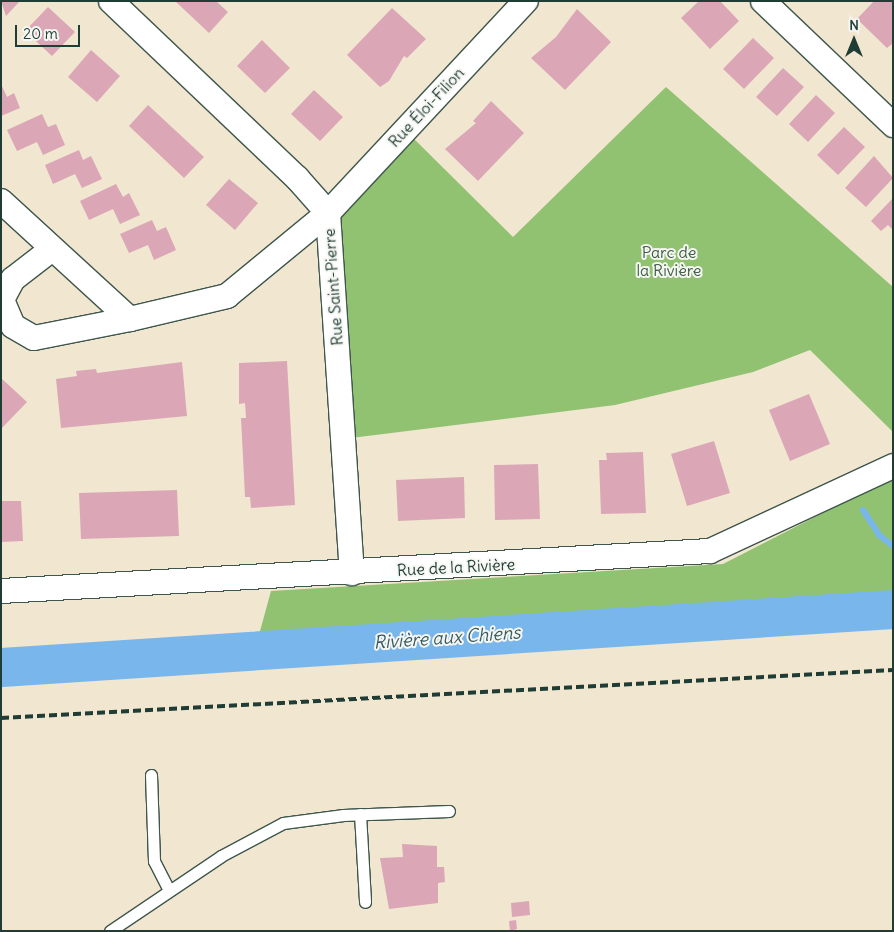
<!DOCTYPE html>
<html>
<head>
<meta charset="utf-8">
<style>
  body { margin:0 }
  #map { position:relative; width:894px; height:932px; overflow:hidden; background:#f1e6d0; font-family:Delius,sans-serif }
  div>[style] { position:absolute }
  .green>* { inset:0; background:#91c272 }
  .stream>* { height:6px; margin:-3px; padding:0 3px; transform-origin:3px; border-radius:3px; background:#78b6eb }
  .river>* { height:39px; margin:-19.5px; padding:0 19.5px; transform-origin:19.5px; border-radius:19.5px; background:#78b6eb }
  .building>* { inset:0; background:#dba7b7 }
  .roads { filter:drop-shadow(1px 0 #3e564b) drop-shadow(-1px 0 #3e564b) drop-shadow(0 1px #3e564b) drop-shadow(0 -1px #3e564b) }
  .lane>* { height:11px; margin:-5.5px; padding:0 5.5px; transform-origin:5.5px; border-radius:5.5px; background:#fff }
  .street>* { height:24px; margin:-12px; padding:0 12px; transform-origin:12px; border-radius:12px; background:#fff }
  .rail>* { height:4px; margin-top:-2px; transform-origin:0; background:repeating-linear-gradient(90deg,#1f3d34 0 8px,transparent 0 12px) }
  span { translate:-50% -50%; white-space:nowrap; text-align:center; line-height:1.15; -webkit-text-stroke:4px #f6f6f2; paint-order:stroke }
  .street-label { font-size:16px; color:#1f3d34 }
  .park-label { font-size:16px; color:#3c5e44 }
  .water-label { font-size:18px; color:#355b62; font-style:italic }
  .frame { position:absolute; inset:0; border:2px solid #1f3d34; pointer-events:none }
  .north { position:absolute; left:829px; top:15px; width:50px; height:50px; -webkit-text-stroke:4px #f6f6f2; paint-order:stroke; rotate:0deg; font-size:14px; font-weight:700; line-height:20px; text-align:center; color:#1f3d34 }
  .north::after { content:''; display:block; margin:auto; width:18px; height:22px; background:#1f3d34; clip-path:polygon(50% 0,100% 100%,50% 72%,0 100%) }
  .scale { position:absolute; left:15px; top:25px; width:65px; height:22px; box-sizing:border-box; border:2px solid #1f3d34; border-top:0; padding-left:6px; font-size:15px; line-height:18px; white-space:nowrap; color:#1f3d34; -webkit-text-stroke:4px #f6f6f2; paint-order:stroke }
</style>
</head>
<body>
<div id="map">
  <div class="green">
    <div style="clip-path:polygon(666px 87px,893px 287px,893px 432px,810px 350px,753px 372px,615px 405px,343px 439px,328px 213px,404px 129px,513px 237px)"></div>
    <div style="clip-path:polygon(893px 477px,893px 602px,254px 653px,271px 591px,723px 564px)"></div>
  </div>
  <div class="stream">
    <div style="left:863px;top:510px;width:30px;rotate:57deg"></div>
    <div style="left:879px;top:535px;width:18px;rotate:38deg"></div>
  </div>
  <div class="river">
    <div style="left:1px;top:667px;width:894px;rotate:-3.72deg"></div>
  </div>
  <div class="building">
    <div style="clip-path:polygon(1px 1px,20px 1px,6px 16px)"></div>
    <div style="clip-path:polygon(175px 1px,216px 1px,228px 12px,209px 33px)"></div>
    <div style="clip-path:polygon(699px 1px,720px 1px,739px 21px,710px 49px,681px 18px)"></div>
    <div style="clip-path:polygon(874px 1px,893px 1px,893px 43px,887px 48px,857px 19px)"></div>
    <div style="clip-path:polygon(48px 7px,75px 32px,52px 56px,25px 31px)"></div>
    <div style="clip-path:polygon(392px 8px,426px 39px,407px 58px,404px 56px,389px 81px,380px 87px,347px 55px)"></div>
    <div style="clip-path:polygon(577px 9px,611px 42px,565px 90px,531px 58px,556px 37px)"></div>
    <div style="clip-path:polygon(753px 38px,774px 58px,744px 89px,723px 69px)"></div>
    <div style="clip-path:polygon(262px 40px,290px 68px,265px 93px,237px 66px)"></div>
    <div style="clip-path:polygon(91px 50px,120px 76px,97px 102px,68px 77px)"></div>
    <div style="clip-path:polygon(783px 68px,804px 87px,777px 116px,756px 97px)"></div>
    <div style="clip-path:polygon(1px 84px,7px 97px,14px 93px,20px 108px,1px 116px)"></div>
    <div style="clip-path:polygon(314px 90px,343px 117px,320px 141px,291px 114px)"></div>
    <div style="clip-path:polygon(816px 95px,835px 113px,808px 142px,789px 124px)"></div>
    <div style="clip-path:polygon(491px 101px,524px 133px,478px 181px,445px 149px,476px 123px,473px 121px)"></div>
    <div style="clip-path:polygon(148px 105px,204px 157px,184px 178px,129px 126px)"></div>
    <div style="clip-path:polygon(42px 114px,48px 127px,56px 124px,65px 145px,43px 155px,37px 142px,17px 151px,7px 130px)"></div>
    <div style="clip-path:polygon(844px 127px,865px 147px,838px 175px,817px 155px)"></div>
    <div style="clip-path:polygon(79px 150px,83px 160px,91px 156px,102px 179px,82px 188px,75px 174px,53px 184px,45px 165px)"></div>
    <div style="clip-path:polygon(874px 156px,893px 178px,866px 207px,845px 188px)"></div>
    <div style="clip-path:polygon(229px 179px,258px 203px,235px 230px,206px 205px)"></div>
    <div style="clip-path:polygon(116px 184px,123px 197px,129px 193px,140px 215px,120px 224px,113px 209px,89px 220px,80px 201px)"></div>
    <div style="clip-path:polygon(893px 198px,893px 230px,888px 225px,881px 231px,871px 221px)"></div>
    <div style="clip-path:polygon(152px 220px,157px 231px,166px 227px,176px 250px,154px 260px,148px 245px,129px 253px,120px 234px)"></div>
    <div style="clip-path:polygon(287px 361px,295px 505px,251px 508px,250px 497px,245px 497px,241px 418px,246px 418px,245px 403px,239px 404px,239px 363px)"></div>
    <div style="clip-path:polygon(182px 362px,187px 416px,61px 428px,56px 379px,77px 376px,76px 371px,96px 369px,97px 373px)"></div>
    <div style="clip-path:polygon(1px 378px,27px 402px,1px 429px)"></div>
    <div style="clip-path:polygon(809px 394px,830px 444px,790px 461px,769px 410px)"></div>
    <div style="clip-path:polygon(714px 441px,730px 493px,687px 506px,671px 454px)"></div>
    <div style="clip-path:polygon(643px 452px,646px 513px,601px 514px,599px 460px,607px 460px,606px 453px)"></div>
    <div style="clip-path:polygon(538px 464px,540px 519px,495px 520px,494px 465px)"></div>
    <div style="clip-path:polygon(464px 477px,465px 518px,398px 521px,396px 480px)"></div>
    <div style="clip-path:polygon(177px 490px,179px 536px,81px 539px,79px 493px)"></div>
    <div style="clip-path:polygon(1px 501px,21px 501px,23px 541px,1px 542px)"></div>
    <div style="clip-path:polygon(402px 844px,437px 846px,437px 867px,444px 867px,445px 882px,438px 883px,438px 903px,389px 909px,380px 858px,403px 857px)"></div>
    <div style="clip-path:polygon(529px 901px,530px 915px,512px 917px,511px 903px)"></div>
    <div style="clip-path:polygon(516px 920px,517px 929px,510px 931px,509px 921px)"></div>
  </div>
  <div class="roads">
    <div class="lane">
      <div style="left:151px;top:775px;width:86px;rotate:88deg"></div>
      <div style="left:154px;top:861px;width:31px;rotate:63deg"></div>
      <div style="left:360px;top:814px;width:88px;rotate:86.7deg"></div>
      <div style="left:110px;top:931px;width:134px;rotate:-34deg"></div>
      <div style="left:221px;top:856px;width:70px;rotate:-28deg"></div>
      <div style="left:283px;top:823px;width:61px;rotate:-7.6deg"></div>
      <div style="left:343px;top:815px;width:106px;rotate:-2.2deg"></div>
    </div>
    <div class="street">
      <div style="left:111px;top:1px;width:257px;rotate:43.6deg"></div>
      <div style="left:297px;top:178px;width:47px;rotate:48.5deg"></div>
      <div style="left:328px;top:213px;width:361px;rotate:86.2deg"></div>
      <div style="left:763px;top:1px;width:180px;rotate:43.6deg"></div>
      <div style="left:1px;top:201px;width:175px;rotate:42.5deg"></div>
      <div style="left:130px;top:319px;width:100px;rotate:-13.3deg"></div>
      <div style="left:227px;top:296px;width:131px;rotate:-39.4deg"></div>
      <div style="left:328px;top:213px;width:290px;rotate:-47deg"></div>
      <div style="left:52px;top:249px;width:49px;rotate:142.4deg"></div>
      <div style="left:13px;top:279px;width:24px;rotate:118deg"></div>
      <div style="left:2px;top:300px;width:28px;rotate:67deg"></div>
      <div style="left:13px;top:326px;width:24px;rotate:30deg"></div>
      <div style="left:34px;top:338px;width:98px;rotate:-11.2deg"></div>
      <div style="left:1px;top:591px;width:710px;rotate:-3.23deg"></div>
      <div style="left:710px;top:551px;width:202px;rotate:-24.9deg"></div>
    </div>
  </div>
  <div class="rail">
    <div style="left:1px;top:718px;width:893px;rotate:-3.08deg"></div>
  </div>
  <div class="street-label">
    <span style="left:426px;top:107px;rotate:-47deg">Rue Éloi-Filion</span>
    <span style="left:333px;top:287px;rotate:-94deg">Rue Saint-Pierre</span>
    <span style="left:456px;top:567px;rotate:-3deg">Rue de la Rivière</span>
  </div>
  <div class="park-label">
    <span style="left:669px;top:261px">Parc de<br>la Rivière</span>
  </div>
  <div class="water-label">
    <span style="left:447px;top:638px;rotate:-4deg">Rivière aux Chiens</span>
  </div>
  <div class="frame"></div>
  <div class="north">N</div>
  <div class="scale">20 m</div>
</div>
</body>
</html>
